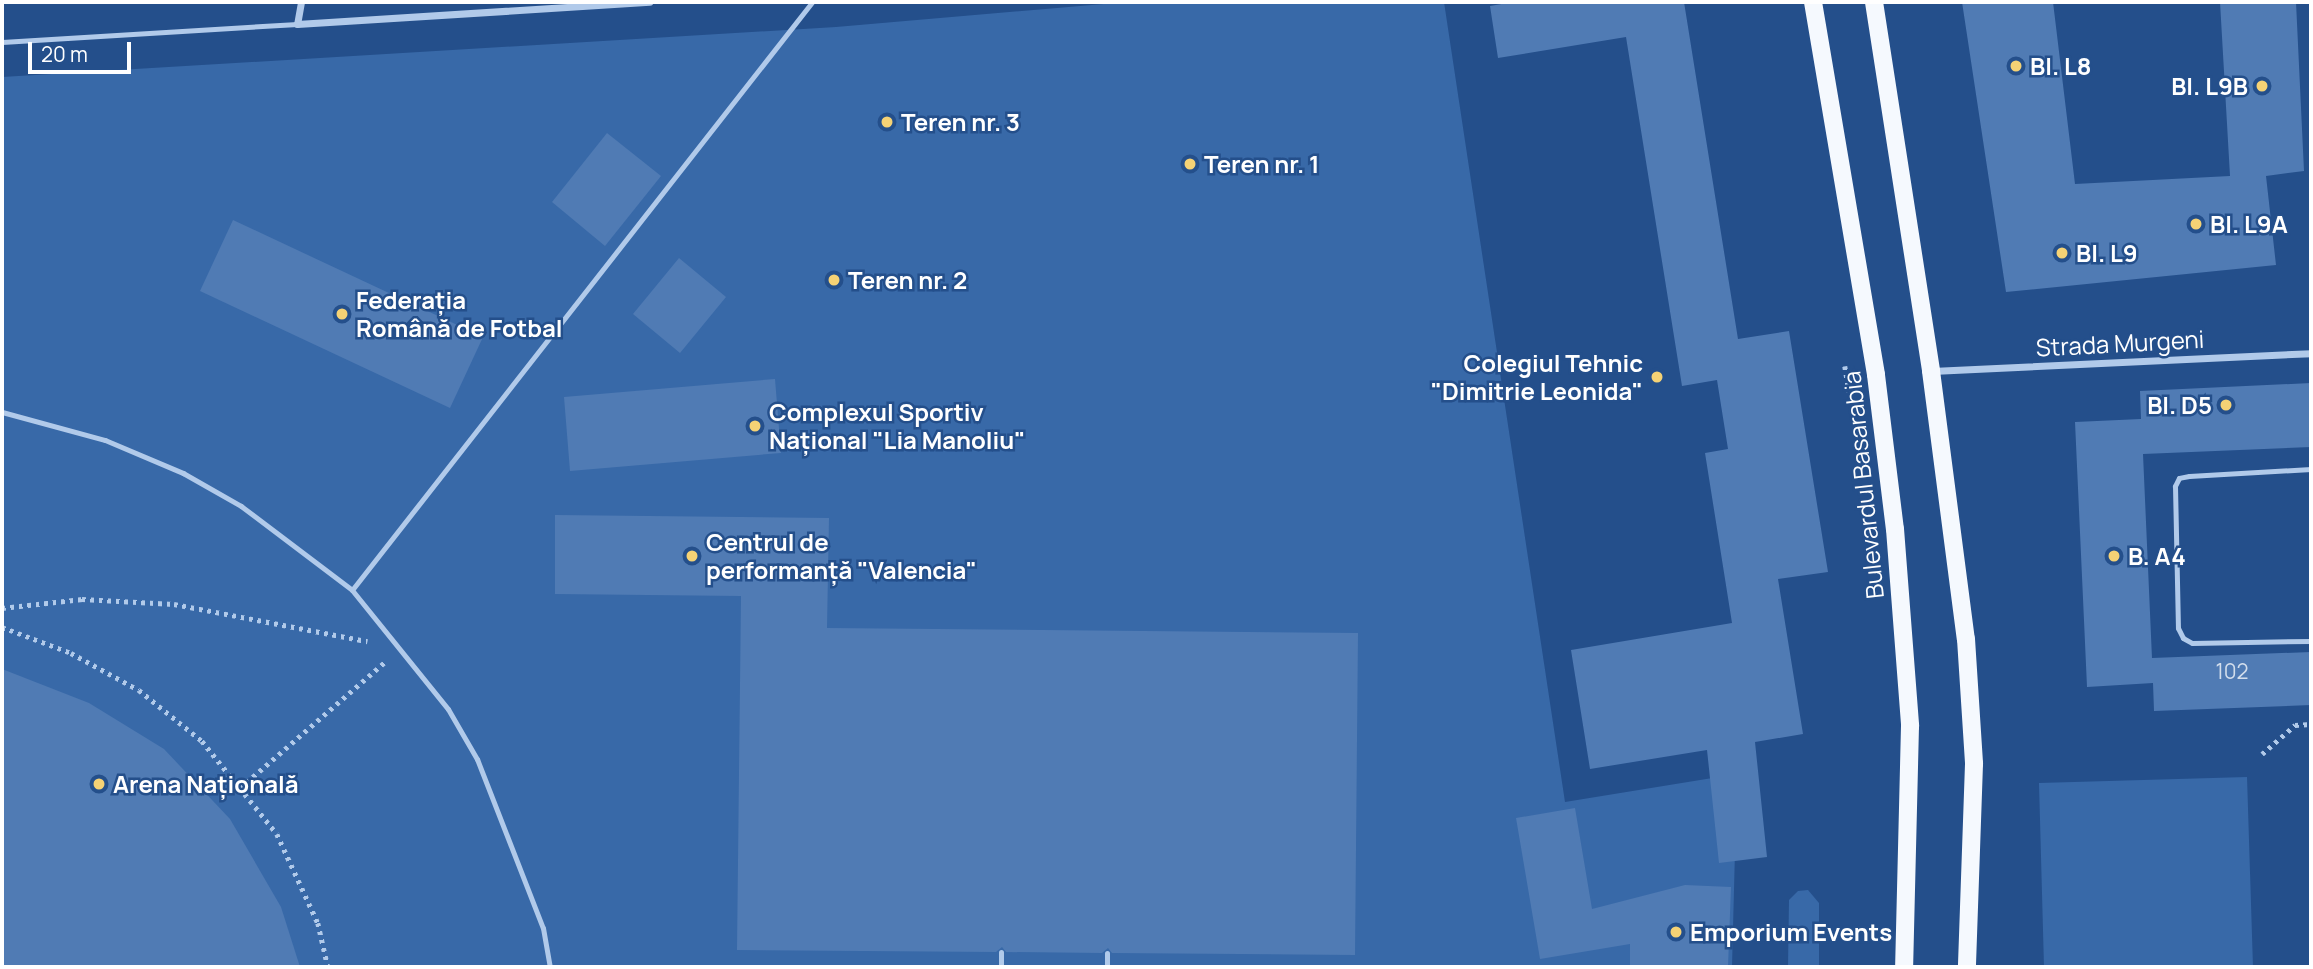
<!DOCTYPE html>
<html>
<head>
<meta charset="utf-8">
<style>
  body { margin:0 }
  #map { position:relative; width:2313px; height:969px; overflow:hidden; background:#244f8b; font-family:Manrope,sans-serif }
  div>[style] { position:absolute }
  .green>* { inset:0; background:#3869a8 }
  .building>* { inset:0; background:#507bb4 }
  .path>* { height:4.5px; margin-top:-2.25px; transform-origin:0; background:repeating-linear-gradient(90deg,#b1caea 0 3.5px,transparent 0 8.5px) }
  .lane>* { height:5px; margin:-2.5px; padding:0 2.5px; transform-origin:2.5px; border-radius:2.5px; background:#b1caea }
  .street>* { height:7px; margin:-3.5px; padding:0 3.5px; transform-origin:3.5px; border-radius:3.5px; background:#b1caea }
  .primary>* { height:18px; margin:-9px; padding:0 9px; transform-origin:9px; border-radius:9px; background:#f5f9fe }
  .dots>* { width:19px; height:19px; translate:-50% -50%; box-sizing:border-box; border:4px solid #244f8b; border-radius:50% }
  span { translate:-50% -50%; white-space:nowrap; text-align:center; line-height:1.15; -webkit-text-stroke:5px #244f8b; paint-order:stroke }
  .number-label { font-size:21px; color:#d3deec }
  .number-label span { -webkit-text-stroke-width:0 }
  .poi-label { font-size:24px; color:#fff; font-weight:700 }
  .left { translate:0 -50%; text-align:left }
  .right { translate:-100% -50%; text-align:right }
  .street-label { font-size:24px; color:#fff }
  .frame { position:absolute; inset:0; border:4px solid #fff; pointer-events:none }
  .scale { position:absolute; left:28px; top:42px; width:103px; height:32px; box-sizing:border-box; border:4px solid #fff; border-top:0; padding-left:9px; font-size:21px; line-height:24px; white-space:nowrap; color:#fff; -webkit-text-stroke:5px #244f8b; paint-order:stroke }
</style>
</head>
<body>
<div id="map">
  <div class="green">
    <div style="clip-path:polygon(1127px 2px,1444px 2px,1565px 802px,1737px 774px,1732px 967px,2px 967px,2px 77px,836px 27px)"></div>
    <div style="clip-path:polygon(2247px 777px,2253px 967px,2044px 967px,2039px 783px)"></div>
    <div style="clip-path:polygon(1808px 890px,1819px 903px,1819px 967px,1788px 967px,1789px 900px,1798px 891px)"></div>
  </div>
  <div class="building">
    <div style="clip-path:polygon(1513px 2px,1684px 2px,1738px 339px,1789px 331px,1828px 572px,1778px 579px,1803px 734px,1755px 742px,1767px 857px,1719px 863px,1707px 750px,1590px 769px,1571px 650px,1732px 623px,1705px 453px,1728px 449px,1717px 380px,1682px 386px,1626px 37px,1498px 58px,1490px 6px)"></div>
    <div style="clip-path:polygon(1962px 2px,2053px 2px,2075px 184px,2230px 176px,2220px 2px,2296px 2px,2304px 171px,2266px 176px,2276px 265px,2006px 292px)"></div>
    <div style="clip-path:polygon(607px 133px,661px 176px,605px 246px,552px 202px)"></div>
    <div style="clip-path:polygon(233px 220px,483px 337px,450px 408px,200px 291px)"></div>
    <div style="clip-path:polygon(679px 258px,726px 297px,680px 353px,633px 314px)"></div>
    <div style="clip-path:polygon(775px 379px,781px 453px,570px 471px,564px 397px)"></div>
    <div style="clip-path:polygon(2311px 383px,2311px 447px,2143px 454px,2152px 658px,2311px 652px,2311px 705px,2154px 711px,2153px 683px,2087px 687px,2075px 422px,2141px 419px,2140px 391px)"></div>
    <div style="clip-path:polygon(555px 515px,829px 518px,827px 628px,1358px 633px,1355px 955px,1112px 953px,1108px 948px,1102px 953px,1006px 952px,1002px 947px,996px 952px,737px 950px,741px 596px,555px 594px)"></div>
    <div style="clip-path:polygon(2px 669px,89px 703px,164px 749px,230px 819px,281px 907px,300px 967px,2px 967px)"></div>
    <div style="clip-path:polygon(1575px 808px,1592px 909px,1685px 885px,1731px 887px,1728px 967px,1630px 967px,1630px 944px,1540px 959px,1516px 818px)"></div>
  </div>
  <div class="path">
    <div style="left:1845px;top:366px;width:26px;rotate:81deg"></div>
    <div style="left:2px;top:608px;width:81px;rotate:-6.4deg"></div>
    <div style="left:82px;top:599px;width:92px;rotate:3.1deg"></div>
    <div style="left:174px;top:604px;width:197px;rotate:10.9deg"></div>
    <div style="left:2px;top:627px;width:74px;rotate:20.6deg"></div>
    <div style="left:71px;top:653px;width:77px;rotate:28.6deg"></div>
    <div style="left:139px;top:690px;width:81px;rotate:39deg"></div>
    <div style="left:202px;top:741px;width:119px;rotate:51.1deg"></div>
    <div style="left:277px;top:834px;width:98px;rotate:65.3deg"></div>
    <div style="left:318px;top:923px;width:45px;rotate:77.2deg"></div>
    <div style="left:2262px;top:754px;width:44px;rotate:-41.3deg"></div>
    <div style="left:2295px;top:725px;width:16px;rotate:-4deg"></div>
    <div style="left:240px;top:788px;width:192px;rotate:-41deg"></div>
  </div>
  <div class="lane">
    <div style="left:2px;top:42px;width:296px;rotate:-3.5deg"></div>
    <div style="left:2px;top:412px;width:107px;rotate:15.2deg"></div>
    <div style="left:105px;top:440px;width:85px;rotate:22.9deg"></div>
    <div style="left:183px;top:473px;width:67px;rotate:29.6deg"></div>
    <div style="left:241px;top:506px;width:139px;rotate:37.1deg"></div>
    <div style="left:352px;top:590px;width:153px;rotate:51.1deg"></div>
    <div style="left:448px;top:709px;width:58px;rotate:59.9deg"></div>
    <div style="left:477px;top:759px;width:181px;rotate:68.7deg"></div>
    <div style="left:543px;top:928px;width:40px;rotate:80deg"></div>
    <div style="left:2311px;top:469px;width:122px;rotate:176.7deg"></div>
    <div style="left:2189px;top:476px;width:10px;rotate:169deg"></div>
    <div style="left:2179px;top:478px;width:9px;rotate:117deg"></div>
    <div style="left:2175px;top:486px;width:142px;rotate:88.8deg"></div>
    <div style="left:2178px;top:628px;width:11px;rotate:63deg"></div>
    <div style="left:2183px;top:638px;width:10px;rotate:29deg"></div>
    <div style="left:2192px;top:643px;width:119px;rotate:-1deg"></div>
    <div style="left:352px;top:590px;width:747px;rotate:-51.96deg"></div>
    <div style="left:1001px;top:967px;width:15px;rotate:-90deg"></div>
    <div style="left:1107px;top:967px;width:14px;rotate:-90deg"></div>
  </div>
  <div class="street">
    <div style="left:301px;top:2px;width:22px;rotate:100deg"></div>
    <div style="left:297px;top:24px;width:353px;rotate:-3.6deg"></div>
    <div style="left:1932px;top:371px;width:379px;rotate:-2.7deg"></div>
  </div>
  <div class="primary">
    <div style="left:1813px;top:2px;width:378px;rotate:80.4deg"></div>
    <div style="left:1876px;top:375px;width:155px;rotate:83deg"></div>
    <div style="left:1895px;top:529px;width:198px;rotate:85.6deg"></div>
    <div style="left:1910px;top:726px;width:241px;rotate:91.4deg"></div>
    <div style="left:1874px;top:2px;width:373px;rotate:81.2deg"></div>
    <div style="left:1931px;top:371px;width:270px;rotate:82.6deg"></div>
    <div style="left:1966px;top:639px;width:125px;rotate:86.3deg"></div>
    <div style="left:1974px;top:764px;width:203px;rotate:92deg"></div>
  </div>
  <div class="dots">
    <div style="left:2016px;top:66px;background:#f5d275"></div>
    <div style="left:2262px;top:86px;background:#f5d275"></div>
    <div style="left:887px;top:122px;background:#f5d275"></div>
    <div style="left:1190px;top:164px;background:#f5d275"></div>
    <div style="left:2196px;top:224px;background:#f5d275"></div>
    <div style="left:2062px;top:253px;background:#f5d275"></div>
    <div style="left:834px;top:280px;background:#f5d275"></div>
    <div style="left:342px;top:314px;background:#f5d275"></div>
    <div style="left:1657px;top:377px;background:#f5d275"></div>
    <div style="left:2226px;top:405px;background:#f5d275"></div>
    <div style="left:755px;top:426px;background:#f5d275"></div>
    <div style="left:692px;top:556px;background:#f5d275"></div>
    <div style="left:2114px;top:556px;background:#f5d275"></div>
    <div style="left:99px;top:784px;background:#f5d275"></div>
    <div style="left:1676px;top:932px;background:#f5d275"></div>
  </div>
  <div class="number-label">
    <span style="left:2232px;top:671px">102</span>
  </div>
  <div class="poi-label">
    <span class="left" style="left:2030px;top:66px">Bl. L8</span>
    <span class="right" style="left:2248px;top:86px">Bl. L9B</span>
    <span class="left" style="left:901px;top:122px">Teren nr. 3</span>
    <span class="left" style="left:1204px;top:164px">Teren nr. 1</span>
    <span class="left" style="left:2210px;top:224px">Bl. L9A</span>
    <span class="left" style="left:2076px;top:253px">Bl. L9</span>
    <span class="left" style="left:848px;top:280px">Teren nr. 2</span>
    <span class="left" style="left:356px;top:314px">Federația<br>Română de Fotbal</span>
    <span class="right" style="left:1643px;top:377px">Colegiul Tehnic<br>"Dimitrie Leonida"</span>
    <span class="right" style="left:2212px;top:405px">Bl. D5</span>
    <span class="left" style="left:769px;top:426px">Complexul Sportiv<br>Național "Lia Manoliu"</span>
    <span class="left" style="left:706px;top:556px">Centrul de<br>performanță "Valencia"</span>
    <span class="left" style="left:2128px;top:556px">B. A4</span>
    <span class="left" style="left:113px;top:784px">Arena Națională</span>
    <span class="left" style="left:1690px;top:932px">Emporium Events</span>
  </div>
  <div class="street-label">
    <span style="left:2120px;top:343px;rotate:-3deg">Strada Murgeni</span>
    <span style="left:1863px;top:485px;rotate:-96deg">Bulevardul Basarabia</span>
  </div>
  <div class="frame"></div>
  <div class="scale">20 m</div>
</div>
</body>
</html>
